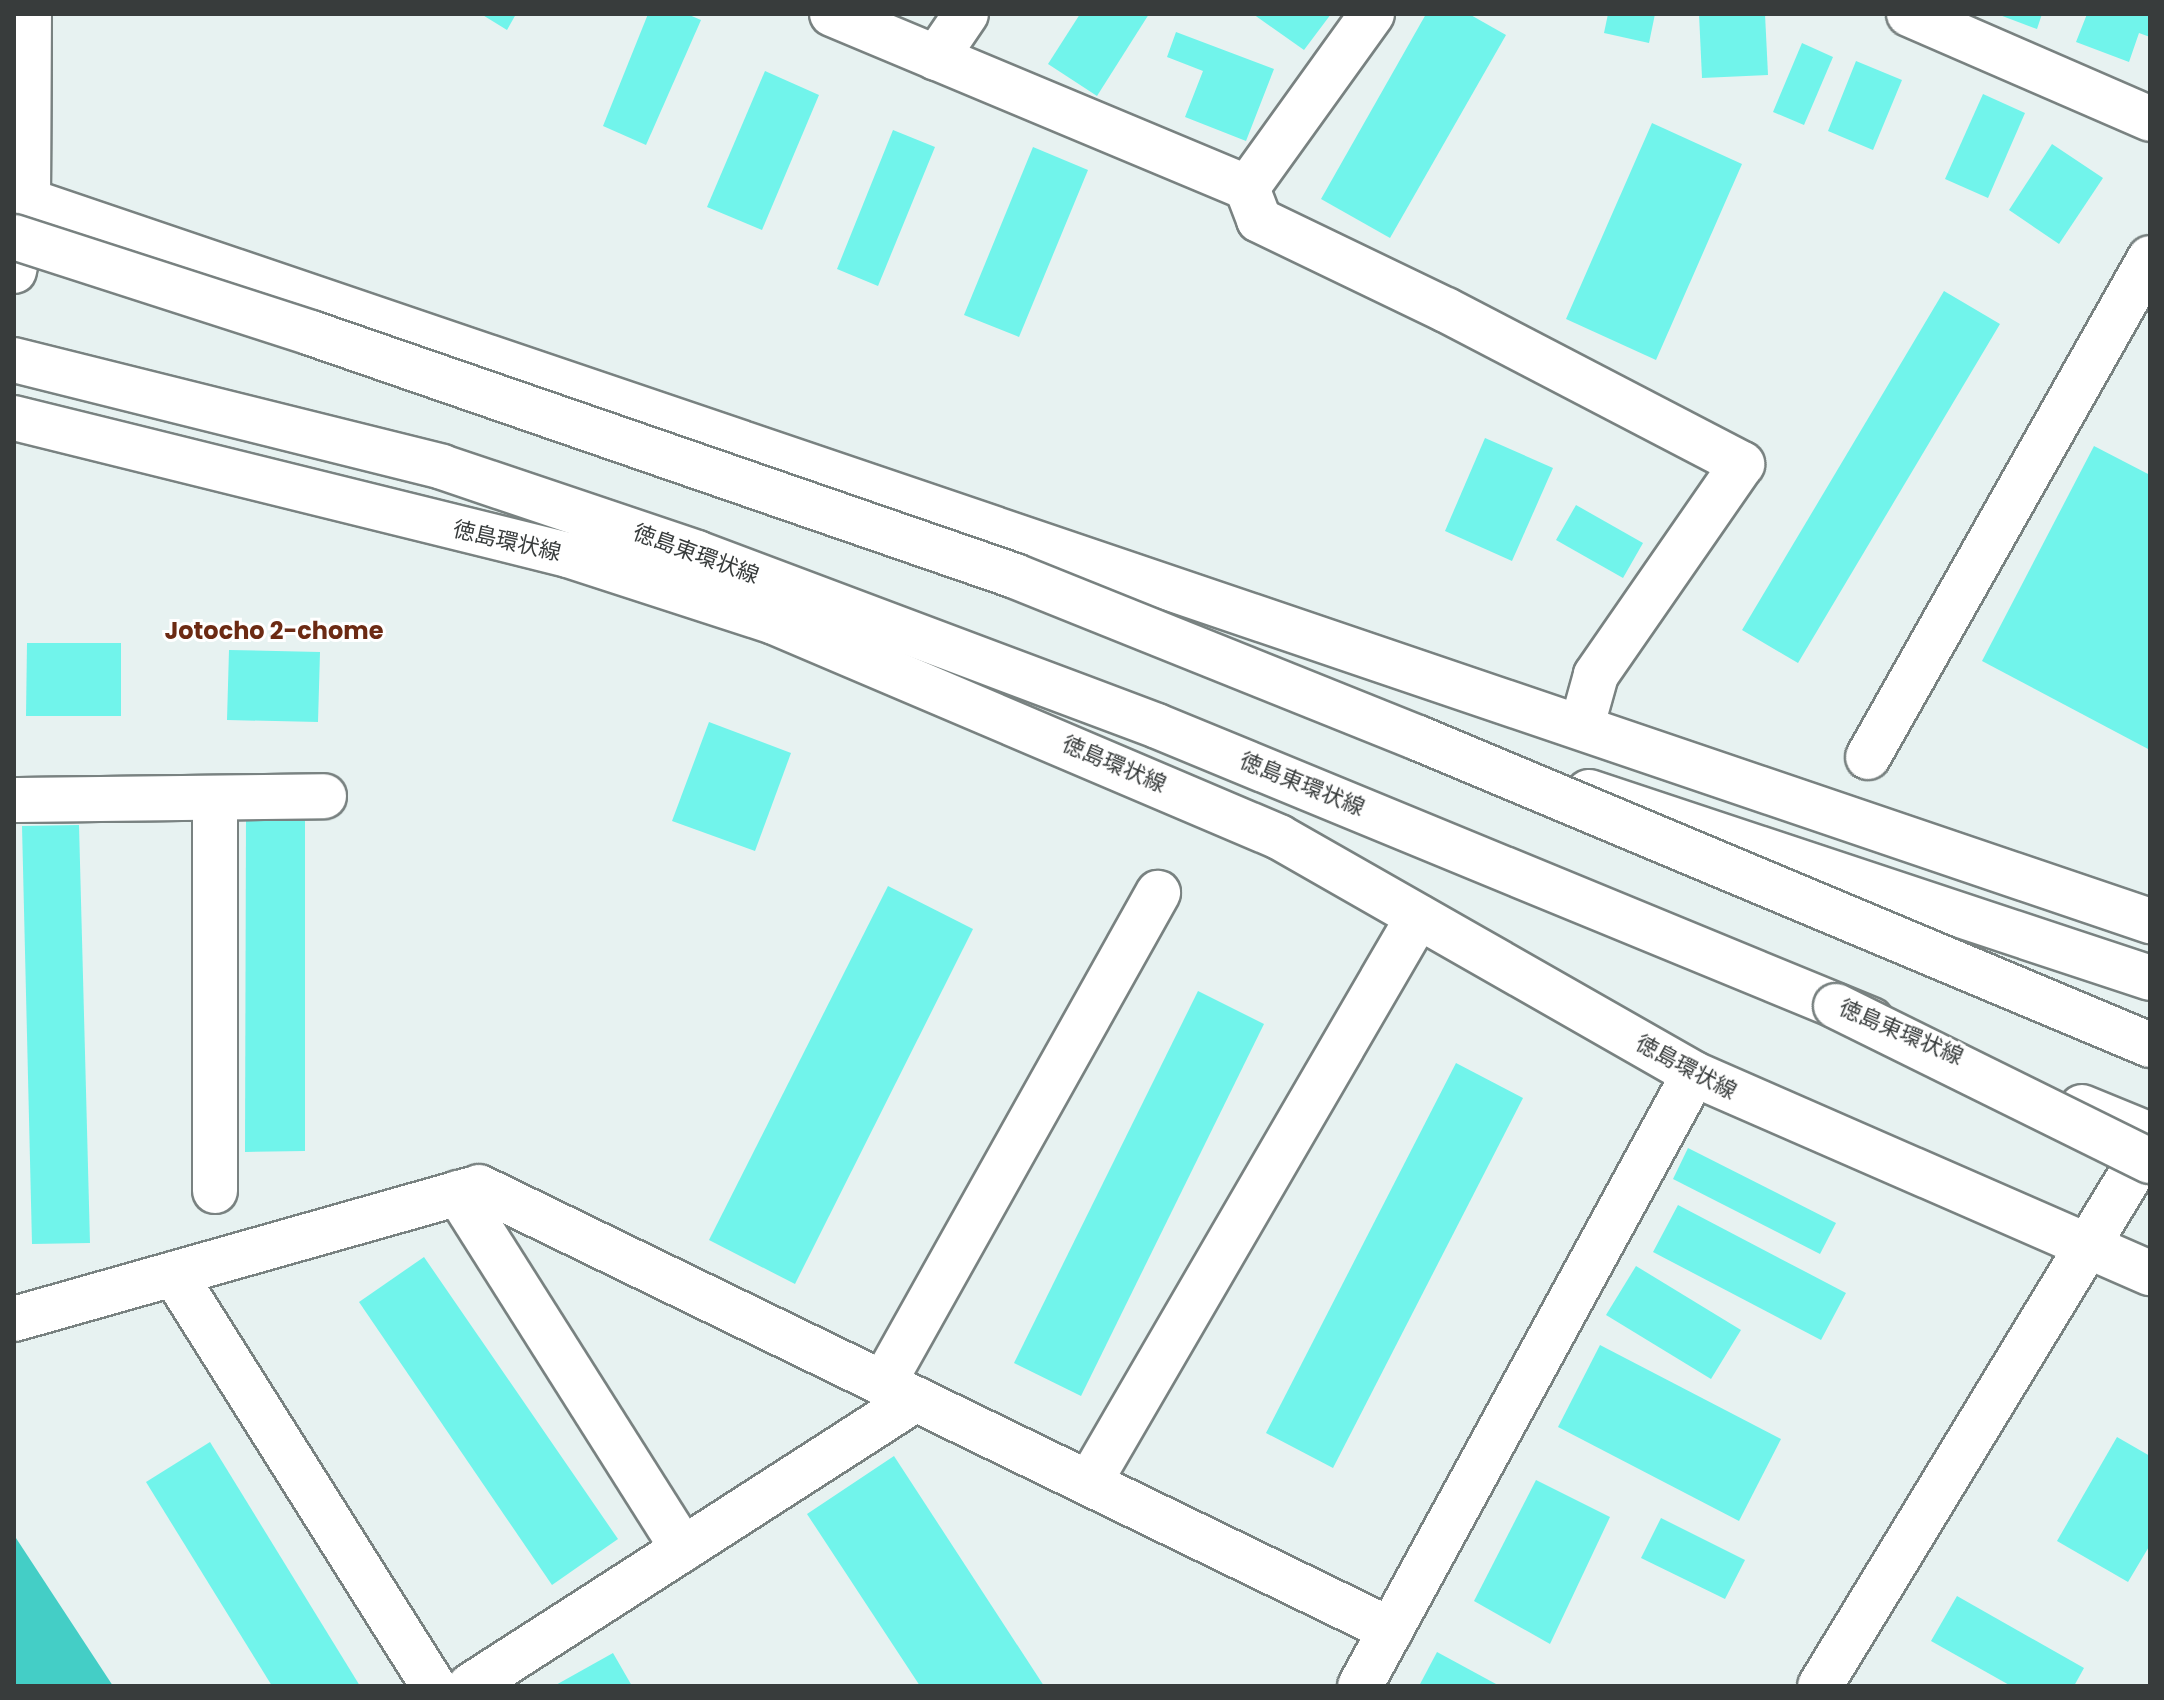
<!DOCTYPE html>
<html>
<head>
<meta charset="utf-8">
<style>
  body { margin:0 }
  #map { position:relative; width:2164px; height:1700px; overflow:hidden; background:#e7f2f1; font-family:Poppins,"Noto Sans JP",sans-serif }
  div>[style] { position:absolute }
  .water>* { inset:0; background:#44cec6 }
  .building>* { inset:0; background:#71f4eb }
  .roads { filter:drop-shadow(2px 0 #798281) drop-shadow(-2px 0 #798281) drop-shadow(0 2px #798281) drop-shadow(0 -2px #798281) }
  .street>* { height:44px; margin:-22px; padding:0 22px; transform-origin:22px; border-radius:22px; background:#fff }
  .secondary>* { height:44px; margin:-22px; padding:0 22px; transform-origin:22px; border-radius:22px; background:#fff }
  .primary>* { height:44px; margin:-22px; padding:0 22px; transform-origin:22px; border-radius:22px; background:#fff }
  .bridges { filter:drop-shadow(2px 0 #798281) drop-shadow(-2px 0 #798281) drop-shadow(0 2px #798281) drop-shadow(0 -2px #798281) }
  .primary-bridge>* { height:44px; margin:-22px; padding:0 22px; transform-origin:22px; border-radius:22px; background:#fff }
  span { translate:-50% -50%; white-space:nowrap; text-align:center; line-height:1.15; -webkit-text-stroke:6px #fff; paint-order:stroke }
  .street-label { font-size:22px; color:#383c3c }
  .neighbourhood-label { font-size:24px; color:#6c2a13; font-weight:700 }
  .frame { position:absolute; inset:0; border:16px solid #383c3c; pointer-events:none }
</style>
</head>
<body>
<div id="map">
  <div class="water">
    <div style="clip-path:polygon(14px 1535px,113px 1686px,14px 1686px)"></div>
  </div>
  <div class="building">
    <div style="clip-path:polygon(481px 14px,516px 14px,507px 30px)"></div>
    <div style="clip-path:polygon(648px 14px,687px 14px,701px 20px,646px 145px,603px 126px)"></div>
    <div style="clip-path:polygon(1080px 14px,1149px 14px,1097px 96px,1048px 64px)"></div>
    <div style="clip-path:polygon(1253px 14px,1331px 14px,1304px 50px)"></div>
    <div style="clip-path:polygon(1426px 14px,1469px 14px,1506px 35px,1390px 238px,1321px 199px)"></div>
    <div style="clip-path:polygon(1608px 14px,1655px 14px,1649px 43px,1604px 33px)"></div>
    <div style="clip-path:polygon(1699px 14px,1765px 14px,1768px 75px,1702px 78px)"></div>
    <div style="clip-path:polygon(1997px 14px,2042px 14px,2037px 29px)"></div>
    <div style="clip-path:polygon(2087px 14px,2150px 14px,2150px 37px,2139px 33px,2129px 62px,2076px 42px)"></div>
    <div style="clip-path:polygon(1176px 32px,1274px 69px,1246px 141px,1185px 117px,1203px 71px,1167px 57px)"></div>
    <div style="clip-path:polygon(1802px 43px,1833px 57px,1804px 125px,1773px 112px)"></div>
    <div style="clip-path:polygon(1856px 61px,1902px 80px,1873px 150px,1828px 131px)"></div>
    <div style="clip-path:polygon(765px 71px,819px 95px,762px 230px,707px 207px)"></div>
    <div style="clip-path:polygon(1983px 94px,2025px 113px,1988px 198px,1945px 179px)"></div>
    <div style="clip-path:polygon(1652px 123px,1742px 164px,1656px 360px,1566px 319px)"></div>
    <div style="clip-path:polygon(893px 130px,935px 147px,878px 286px,837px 269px)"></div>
    <div style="clip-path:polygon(2052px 144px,2103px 178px,2059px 244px,2009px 210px)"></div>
    <div style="clip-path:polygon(1033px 147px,1088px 170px,1019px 337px,964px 315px)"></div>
    <div style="clip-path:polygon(1944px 291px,2000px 324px,1798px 663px,1742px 630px)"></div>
    <div style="clip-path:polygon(1485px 438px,1553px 468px,1512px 561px,1445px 531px)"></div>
    <div style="clip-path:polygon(2094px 446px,2150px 475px,2150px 750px,1982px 661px)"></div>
    <div style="clip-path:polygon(1576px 505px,1643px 543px,1623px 578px,1556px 540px)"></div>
    <div style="clip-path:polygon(27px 643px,121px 643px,121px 716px,26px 716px)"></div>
    <div style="clip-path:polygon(229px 650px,320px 652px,318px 722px,227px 720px)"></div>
    <div style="clip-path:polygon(709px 722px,791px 753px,755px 851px,672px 821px)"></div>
    <div style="clip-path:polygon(246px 815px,305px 815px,305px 1151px,245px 1152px)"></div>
    <div style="clip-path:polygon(79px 825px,90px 1243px,32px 1244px,22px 826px)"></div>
    <div style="clip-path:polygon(888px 886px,973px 929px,795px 1284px,709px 1240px)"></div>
    <div style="clip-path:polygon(1198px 991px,1264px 1024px,1081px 1396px,1014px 1363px)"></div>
    <div style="clip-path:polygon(1456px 1063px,1523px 1098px,1333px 1468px,1266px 1433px)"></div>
    <div style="clip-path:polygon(1688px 1148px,1836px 1223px,1820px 1254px,1673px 1179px)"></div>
    <div style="clip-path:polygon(1678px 1205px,1846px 1293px,1821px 1340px,1653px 1252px)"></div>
    <div style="clip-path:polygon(424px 1257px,618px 1539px,552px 1585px,359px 1302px)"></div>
    <div style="clip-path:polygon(1636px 1266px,1741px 1330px,1711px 1379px,1606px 1315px)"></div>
    <div style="clip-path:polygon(1600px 1345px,1781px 1439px,1739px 1521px,1558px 1427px)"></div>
    <div style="clip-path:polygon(2117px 1437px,2150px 1456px,2150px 1545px,2128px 1582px,2057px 1541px)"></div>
    <div style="clip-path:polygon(210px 1442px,360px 1686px,272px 1686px,146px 1482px)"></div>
    <div style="clip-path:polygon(894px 1456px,1044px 1686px,920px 1686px,807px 1514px)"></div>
    <div style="clip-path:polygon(1536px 1480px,1610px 1517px,1550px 1644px,1474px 1601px)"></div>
    <div style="clip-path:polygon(1661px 1518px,1745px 1560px,1725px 1599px,1641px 1558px)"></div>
    <div style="clip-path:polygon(1957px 1596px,2084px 1668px,2074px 1686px,2011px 1686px,1931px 1641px)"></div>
    <div style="clip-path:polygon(1437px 1652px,1496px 1684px,1495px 1686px,1419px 1686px)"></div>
    <div style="clip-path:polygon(613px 1653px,632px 1686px,554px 1686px)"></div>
  </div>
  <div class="roads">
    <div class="street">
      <div style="left:832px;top:14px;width:450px;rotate:22.7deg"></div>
      <div style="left:1247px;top:188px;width:214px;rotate:-54.3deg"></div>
      <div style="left:1909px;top:14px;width:263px;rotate:23.5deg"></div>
      <div style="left:936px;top:58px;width:53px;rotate:-55.7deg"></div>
      <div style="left:1247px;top:188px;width:34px;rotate:69deg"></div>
      <div style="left:1259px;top:220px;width:208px;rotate:25.7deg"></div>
      <div style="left:1446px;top:310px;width:334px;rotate:27.5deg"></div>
      <div style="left:1742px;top:464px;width:257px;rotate:124.7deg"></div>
      <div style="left:1596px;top:675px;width:52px;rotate:105.6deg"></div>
      <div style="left:14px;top:271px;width:71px;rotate:-78.7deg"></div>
      <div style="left:28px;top:201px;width:187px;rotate:-89.7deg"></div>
      <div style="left:1868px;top:757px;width:573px;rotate:-60.53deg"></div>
      <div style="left:14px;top:800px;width:310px;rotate:-0.7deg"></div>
      <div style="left:215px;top:801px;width:390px;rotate:90deg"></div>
      <div style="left:458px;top:1193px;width:421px;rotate:57.7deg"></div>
      <div style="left:174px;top:1274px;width:487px;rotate:57.8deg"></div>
      <div style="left:14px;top:1319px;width:483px;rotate:-15.8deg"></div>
      <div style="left:479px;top:1187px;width:1014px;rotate:25.91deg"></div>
      <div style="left:883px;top:1384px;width:563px;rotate:-60.75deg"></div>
      <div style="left:1089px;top:1483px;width:655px;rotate:-59.83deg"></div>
      <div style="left:470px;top:1686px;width:530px;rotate:-32.76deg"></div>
      <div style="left:1360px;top:1686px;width:697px;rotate:-61.38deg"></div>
    </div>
    <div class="secondary">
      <div style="left:1820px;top:1686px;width:635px;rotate:-58.71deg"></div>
    </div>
    <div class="primary">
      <div style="left:14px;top:196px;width:2256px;rotate:18.75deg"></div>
      <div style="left:14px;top:360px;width:441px;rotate:14deg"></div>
      <div style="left:442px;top:467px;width:269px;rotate:18.6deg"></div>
      <div style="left:697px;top:553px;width:491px;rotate:20.6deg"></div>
      <div style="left:1157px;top:726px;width:772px;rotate:22.38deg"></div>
      <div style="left:14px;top:418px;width:571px;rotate:13.89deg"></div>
      <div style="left:568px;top:555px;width:217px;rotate:18deg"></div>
      <div style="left:774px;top:622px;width:549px;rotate:23.06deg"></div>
      <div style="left:1279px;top:837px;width:478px;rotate:29.7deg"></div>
      <div style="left:1694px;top:1074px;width:498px;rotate:23.6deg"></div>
      <div style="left:1589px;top:792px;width:591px;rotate:18.34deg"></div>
      <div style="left:2082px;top:1107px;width:74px;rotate:22.4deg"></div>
    </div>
  </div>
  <div class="bridges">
    <div class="primary-bridge">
      <div style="left:14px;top:237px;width:312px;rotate:17.9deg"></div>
      <div style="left:311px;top:333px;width:745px;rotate:19.04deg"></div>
      <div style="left:1015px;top:576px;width:434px;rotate:21.9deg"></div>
      <div style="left:1418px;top:738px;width:794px;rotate:22.75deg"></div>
      <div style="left:1836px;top:1006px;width:350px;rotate:26.3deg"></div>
    </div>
  </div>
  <div class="street-label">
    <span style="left:507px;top:541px;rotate:13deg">徳島環状線</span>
    <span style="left:696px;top:554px;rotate:20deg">徳島東環状線</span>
    <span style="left:1114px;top:764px;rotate:23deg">徳島環状線</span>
    <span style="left:1302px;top:784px;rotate:22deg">徳島東環状線</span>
    <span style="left:1901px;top:1032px;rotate:23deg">徳島東環状線</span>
    <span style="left:1686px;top:1067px;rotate:28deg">徳島環状線</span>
  </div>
  <div class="neighbourhood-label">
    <span style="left:274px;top:631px">Jotocho 2-chome</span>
  </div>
  <div class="frame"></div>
</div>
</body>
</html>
